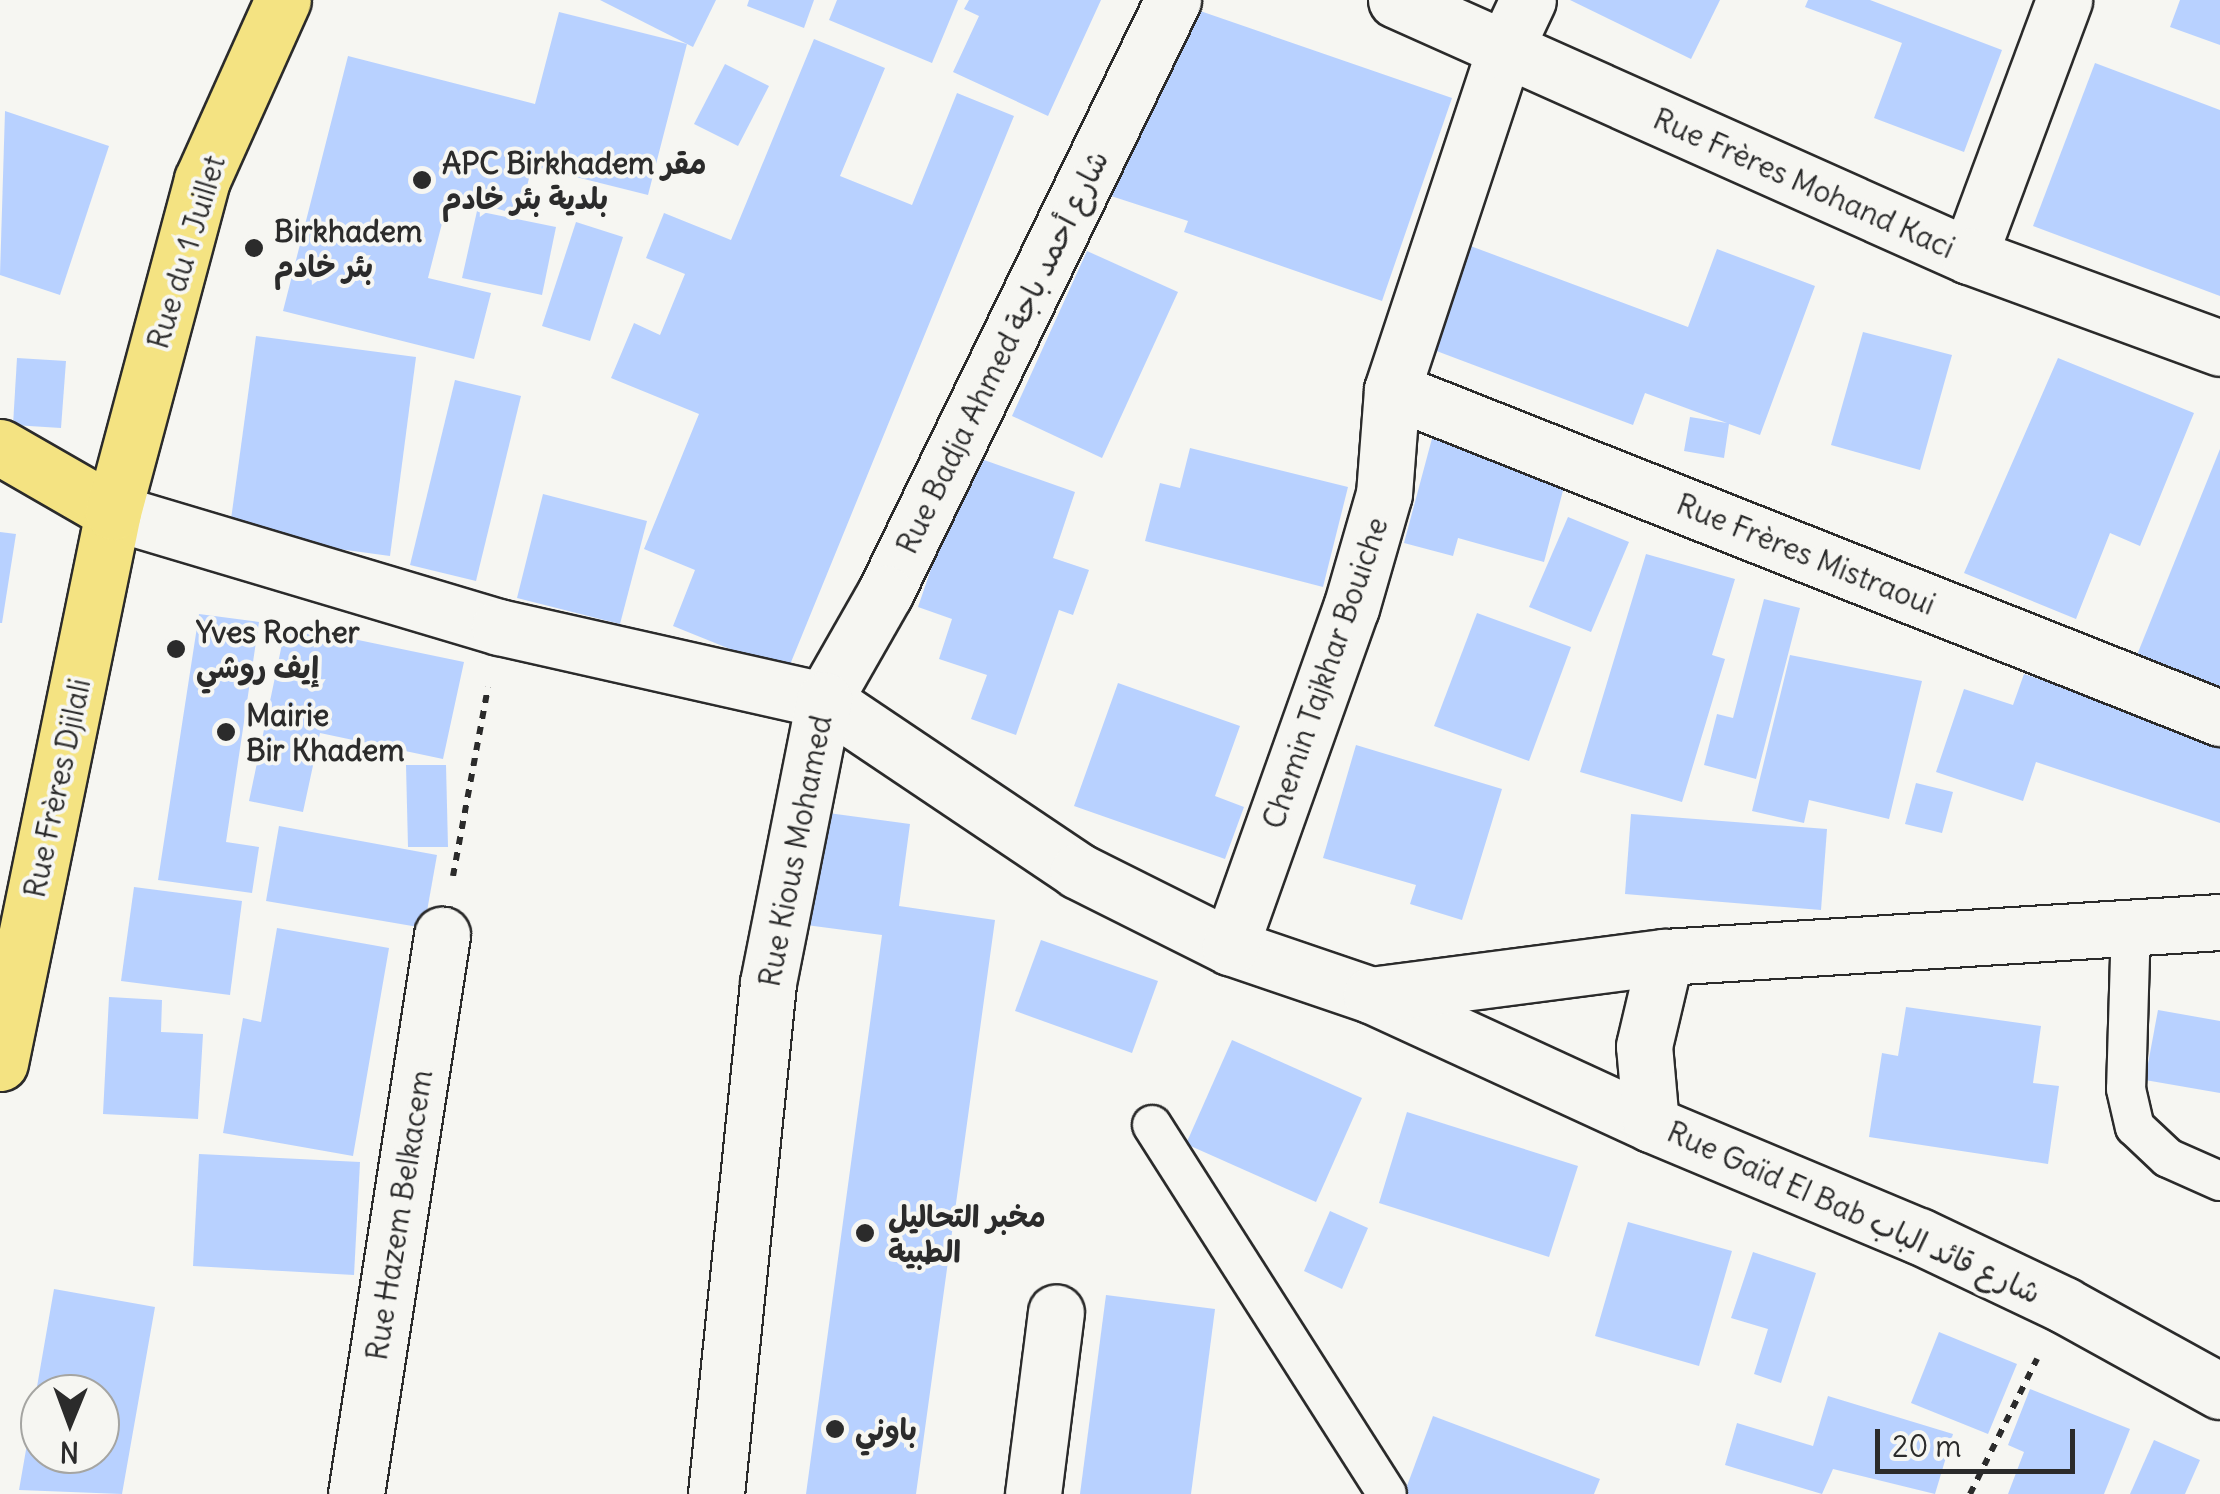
<!DOCTYPE html>
<html>
<head>
<meta charset="utf-8">
<style>
  body { margin:0 }
  #map { position:relative; width:2220px; height:1494px; overflow:hidden; background:#f6f6f2; font-family:Delius,"Playpen Sans Arabic",sans-serif }
  div>[style] { position:absolute }
  .building>* { inset:0; background:#b8d1ff }
  .path>* { height:6px; margin-top:-3px; transform-origin:0; background:repeating-linear-gradient(90deg,#2b2b2b 0 8px,transparent 0 16px) }
  .roads { filter:drop-shadow(2px 0 #2b2b2b) drop-shadow(-2px 0 #2b2b2b) drop-shadow(0 2px #2b2b2b) drop-shadow(0 -2px #2b2b2b) }
  .lane>* { height:38px; margin:-19px; padding:0 19px; transform-origin:19px; border-radius:19px; background:#f6f6f2 }
  .street>* { height:55px; margin:-27.5px; padding:0 27.5px; transform-origin:27.5px; border-radius:27.5px; background:#f6f6f2 }
  .secondary>* { height:55px; margin:-27.5px; padding:0 27.5px; transform-origin:27.5px; border-radius:27.5px; background:#f6f6f2 }
  .primary>* { height:55px; margin:-27.5px; padding:0 27.5px; transform-origin:27.5px; border-radius:27.5px; background:#f4e382 }
  .dots>* { width:28px; height:28px; translate:-50% -50%; box-sizing:border-box; border:5px solid #f6f6f2; border-radius:50% }
  span { translate:-50% -50%; white-space:nowrap; text-align:center; line-height:1.15; -webkit-text-stroke:8px #f6f6f2; paint-order:stroke }
  .poi-label { font-size:30px; color:#2b2b2b; font-weight:700 }
  .left { translate:0 -50%; text-align:left }
  .street-label { font-size:30px; color:#2b2b2b }
  .north { position:absolute; left:20px; top:1374px; width:100px; height:100px; box-sizing:border-box; background:#f6f6f2; border:2px solid #a5a5a2; border-radius:50%; rotate:181deg; font-size:28px; font-weight:700; line-height:40px; text-align:center; color:#2b2b2b }
  .north::after { content:''; display:block; margin:auto; width:35px; height:45px; background:#2b2b2b; clip-path:polygon(50% 0,100% 100%,50% 72%,0 100%) }
  .scale { position:absolute; left:1875px; top:1429px; width:200px; height:45px; box-sizing:border-box; border:5px solid #2b2b2b; border-top:0; padding-left:12px; font-size:30px; line-height:35px; white-space:nowrap; color:#2b2b2b; -webkit-text-stroke:8px #f6f6f2; paint-order:stroke }
</style>
</head>
<body>
<div id="map">
  <div class="building">
    <div style="clip-path:polygon(600px 0,716px 0,693px 47px)"></div>
    <div style="clip-path:polygon(749px 0,814px 0,804px 28px,747px 6px)"></div>
    <div style="clip-path:polygon(837px 0,958px 0,932px 63px,829px 20px)"></div>
    <div style="clip-path:polygon(969px 0,1101px 0,1048px 116px,953px 72px,979px 16px,964px 9px)"></div>
    <div style="clip-path:polygon(1570px 0,1720px 0,1691px 59px)"></div>
    <div style="clip-path:polygon(1808px 0,1870px 0,2002px 50px,1964px 152px,1874px 118px,1902px 43px,1805px 7px)"></div>
    <div style="clip-path:polygon(2180px 0,2220px 0,2220px 45px,2170px 27px)"></div>
    <div style="clip-path:polygon(1177px 3px,1452px 98px,1382px 301px,1184px 232px,1188px 221px,1111px 196px)"></div>
    <div style="clip-path:polygon(559px 12px,687px 44px,648px 195px,532px 166px,520px 215px,449px 196px,428px 278px,491px 293px,474px 359px,283px 311px,348px 56px,535px 104px)"></div>
    <div style="clip-path:polygon(814px 39px,885px 68px,840px 176px,912px 205px,957px 93px,1014px 116px,787px 672px,673px 626px,695px 570px,644px 549px,699px 414px,611px 378px,634px 323px,660px 335px,685px 274px,646px 258px,664px 213px,731px 240px)"></div>
    <div style="clip-path:polygon(2095px 63px,2220px 110px,2220px 296px,2033px 226px)"></div>
    <div style="clip-path:polygon(725px 64px,769px 86px,738px 146px,694px 124px)"></div>
    <div style="clip-path:polygon(5px 111px,109px 146px,60px 295px,0 275px)"></div>
    <div style="clip-path:polygon(477px 211px,556px 227px,542px 295px,462px 278px)"></div>
    <div style="clip-path:polygon(576px 222px,623px 237px,590px 341px,542px 326px)"></div>
    <div style="clip-path:polygon(1449px 238px,1688px 327px,1717px 249px,1815px 286px,1760px 435px,1729px 424px,1724px 458px,1684px 451px,1690px 417px,1727px 423px,1645px 393px,1633px 425px,1410px 341px)"></div>
    <div style="clip-path:polygon(1087px 251px,1178px 292px,1102px 458px,1012px 416px)"></div>
    <div style="clip-path:polygon(1863px 332px,1952px 355px,1920px 470px,1831px 445px)"></div>
    <div style="clip-path:polygon(256px 336px,416px 357px,390px 556px,229px 534px)"></div>
    <div style="clip-path:polygon(17px 358px,66px 361px,61px 428px,13px 425px)"></div>
    <div style="clip-path:polygon(2058px 358px,2194px 413px,2140px 546px,2110px 533px,2076px 619px,1964px 573px)"></div>
    <div style="clip-path:polygon(455px 380px,521px 396px,476px 581px,410px 565px)"></div>
    <div style="clip-path:polygon(1434px 431px,1569px 468px,1544px 562px,1458px 538px,1453px 556px,1404px 543px)"></div>
    <div style="clip-path:polygon(1190px 448px,1348px 487px,1323px 587px,1145px 541px,1160px 483px,1180px 488px)"></div>
    <div style="clip-path:polygon(2220px 449px,2220px 688px,2137px 655px)"></div>
    <div style="clip-path:polygon(970px 455px,1075px 492px,1053px 558px,1089px 570px,1073px 615px,1059px 610px,1016px 735px,971px 719px,987px 675px,939px 659px,952px 619px,918px 607px)"></div>
    <div style="clip-path:polygon(543px 494px,647px 521px,620px 624px,517px 598px)"></div>
    <div style="clip-path:polygon(1568px 517px,1629px 542px,1591px 632px,1529px 607px)"></div>
    <div style="clip-path:polygon(0 532px,16px 534px,2px 623px,0 623px)"></div>
    <div style="clip-path:polygon(1646px 554px,1735px 579px,1712px 655px,1725px 659px,1682px 802px,1580px 772px)"></div>
    <div style="clip-path:polygon(1764px 599px,1800px 608px,1756px 779px,1704px 765px,1717px 714px,1733px 718px)"></div>
    <div style="clip-path:polygon(1477px 613px,1571px 647px,1529px 761px,1434px 726px)"></div>
    <div style="clip-path:polygon(199px 614px,259px 622px,226px 842px,259px 847px,252px 893px,158px 880px)"></div>
    <div style="clip-path:polygon(286px 625px,464px 662px,443px 759px,320px 733px,303px 812px,249px 801px)"></div>
    <div style="clip-path:polygon(1790px 655px,1922px 681px,1889px 819px,1809px 800px,1804px 823px,1752px 811px)"></div>
    <div style="clip-path:polygon(2024px 674px,2220px 739px,2220px 823px,2036px 762px,2023px 801px,1936px 772px,1964px 689px,2013px 705px)"></div>
    <div style="clip-path:polygon(1118px 683px,1240px 726px,1215px 796px,1244px 807px,1225px 859px,1074px 806px)"></div>
    <div style="clip-path:polygon(1356px 745px,1502px 789px,1462px 920px,1410px 904px,1416px 885px,1323px 858px)"></div>
    <div style="clip-path:polygon(406px 765px,446px 765px,448px 847px,408px 847px)"></div>
    <div style="clip-path:polygon(1916px 783px,1953px 792px,1942px 833px,1905px 824px)"></div>
    <div style="clip-path:polygon(806px 810px,910px 824px,899px 906px,995px 920px,916px 1494px,806px 1494px,882px 935px,791px 923px)"></div>
    <div style="clip-path:polygon(1631px 814px,1827px 829px,1821px 910px,1625px 894px)"></div>
    <div style="clip-path:polygon(279px 826px,437px 855px,424px 928px,266px 901px)"></div>
    <div style="clip-path:polygon(134px 887px,242px 901px,230px 995px,121px 981px)"></div>
    <div style="clip-path:polygon(277px 928px,389px 948px,353px 1156px,223px 1133px,243px 1018px,261px 1022px)"></div>
    <div style="clip-path:polygon(1041px 940px,1158px 981px,1132px 1053px,1015px 1011px)"></div>
    <div style="clip-path:polygon(109px 997px,162px 1000px,161px 1032px,203px 1034px,198px 1119px,103px 1114px)"></div>
    <div style="clip-path:polygon(1906px 1007px,2041px 1026px,2033px 1083px,2059px 1086px,2048px 1164px,1869px 1137px,1882px 1053px,1898px 1056px)"></div>
    <div style="clip-path:polygon(2158px 1010px,2220px 1021px,2220px 1093px,2145px 1080px)"></div>
    <div style="clip-path:polygon(1232px 1040px,1362px 1098px,1316px 1202px,1186px 1144px)"></div>
    <div style="clip-path:polygon(1407px 1112px,1578px 1166px,1549px 1257px,1379px 1203px)"></div>
    <div style="clip-path:polygon(199px 1154px,360px 1162px,354px 1275px,193px 1266px)"></div>
    <div style="clip-path:polygon(1330px 1211px,1368px 1228px,1342px 1289px,1304px 1271px)"></div>
    <div style="clip-path:polygon(1628px 1222px,1732px 1251px,1699px 1366px,1595px 1336px)"></div>
    <div style="clip-path:polygon(1753px 1252px,1816px 1273px,1781px 1383px,1754px 1374px,1768px 1329px,1731px 1318px)"></div>
    <div style="clip-path:polygon(evenodd,54px 1289px,155px 1307px,122px 1494px,19px 1490px,54px 1289px,40px 1394px,100px 1394px,100px 1454px,40px 1454px,40px 1394px)"></div>
    <div style="clip-path:polygon(1106px 1295px,1215px 1309px,1191px 1494px,1080px 1494px)"></div>
    <div style="clip-path:polygon(1939px 1332px,2017px 1364px,1988px 1434px,1911px 1403px)"></div>
    <div style="clip-path:polygon(2030px 1389px,2130px 1429px,2104px 1494px,2008px 1494px,2024px 1452px,2008px 1445px)"></div>
    <div style="clip-path:polygon(1828px 1396px,1953px 1434px,1935px 1494px,1833px 1469px,1822px 1494px,1725px 1465px,1737px 1423px,1813px 1446px)"></div>
    <div style="clip-path:polygon(1433px 1416px,1600px 1479px,1594px 1494px,1404px 1494px)"></div>
    <div style="clip-path:polygon(2154px 1440px,2200px 1460px,2185px 1494px,2130px 1494px)"></div>
  </div>
  <div class="path">
    <div style="left:453px;top:876px;width:192px;rotate:-79.5deg"></div>
    <div style="left:1970px;top:1494px;width:151px;rotate:-63.6deg"></div>
  </div>
  <div class="roads">
    <div class="lane">
      <div style="left:2131px;top:923px;width:166px;rotate:91.7deg"></div>
      <div style="left:2126px;top:1089px;width:39px;rotate:77deg"></div>
      <div style="left:2135px;top:1127px;width:45px;rotate:43.2deg"></div>
      <div style="left:2168px;top:1158px;width:57px;rotate:23.9deg"></div>
      <div style="left:1152px;top:1125px;width:437px;rotate:57.5deg"></div>
    </div>
    <div class="street">
      <div style="left:1173px;top:0;width:659px;rotate:115.9deg"></div>
      <div style="left:885px;top:593px;width:123px;rotate:119.7deg"></div>
      <div style="left:824px;top:700px;width:306px;rotate:33.9deg"></div>
      <div style="left:1078px;top:871px;width:170px;rotate:26.6deg"></div>
      <div style="left:1230px;top:947px;width:149px;rotate:18.8deg"></div>
      <div style="left:1371px;top:995px;width:308px;rotate:24.7deg"></div>
      <div style="left:1651px;top:1124px;width:290px;rotate:22.7deg"></div>
      <div style="left:1919px;top:1236px;width:161px;rotate:25.4deg"></div>
      <div style="left:2064px;top:1305px;width:178px;rotate:28.9deg"></div>
      <div style="left:1969px;top:256px;width:273px;rotate:-69.6deg"></div>
      <div style="left:1392px;top:390px;width:891px;rotate:21.61deg"></div>
      <div style="left:113px;top:512px;width:403px;rotate:16.6deg"></div>
      <div style="left:499px;top:627px;width:333px;rotate:12.7deg"></div>
      <div style="left:824px;top:700px;width:288px;rotate:101.2deg"></div>
      <div style="left:768px;top:983px;width:514px;rotate:95.81deg"></div>
      <div style="left:1230px;top:947px;width:360px;rotate:-70.4deg"></div>
      <div style="left:1351px;top:608px;width:119px;rotate:-73.9deg"></div>
      <div style="left:1384px;top:494px;width:104px;rotate:-85.6deg"></div>
      <div style="left:1392px;top:390px;width:357px;rotate:-71.7deg"></div>
      <div style="left:1504px;top:51px;width:56px;rotate:-64.8deg"></div>
      <div style="left:1371px;top:995px;width:296px;rotate:-7.4deg"></div>
      <div style="left:1665px;top:957px;width:556px;rotate:-3.61deg"></div>
      <div style="left:1651px;top:1124px;width:78px;rotate:-95.1deg"></div>
      <div style="left:1644px;top:1046px;width:91px;rotate:-76.7deg"></div>
      <div style="left:356px;top:1494px;width:566px;rotate:-81.25deg"></div>
      <div style="left:1033px;top:1494px;width:183px;rotate:-82.8deg"></div>
    </div>
    <div class="secondary">
      <div style="left:1396px;top:0;width:628px;rotate:24.07deg"></div>
      <div style="left:1969px;top:256px;width:267px;rotate:20.1deg"></div>
    </div>
    <div class="primary">
      <div style="left:0;top:447px;width:130px;rotate:29.9deg"></div>
      <div style="left:0;top:1063px;width:562px;rotate:-78.41deg"></div>
      <div style="left:113px;top:512px;width:344px;rotate:-75deg"></div>
      <div style="left:202px;top:180px;width:197px;rotate:-65.8deg"></div>
    </div>
  </div>
  <div class="dots">
    <div style="left:422px;top:180px;background:#2b2b2b"></div>
    <div style="left:254px;top:248px;background:#2b2b2b"></div>
    <div style="left:176px;top:649px;background:#2b2b2b"></div>
    <div style="left:226px;top:732px;background:#2b2b2b"></div>
    <div style="left:865px;top:1233px;background:#2b2b2b"></div>
    <div style="left:835px;top:1429px;background:#2b2b2b"></div>
  </div>
  <div class="poi-label">
    <span class="left" style="left:442px;top:180px">APC Birkhadem مقر<br>بلدية بئر خادم</span>
    <span class="left" style="left:274px;top:248px">Birkhadem<br>بئر خادم</span>
    <span class="left" style="left:196px;top:649px">Yves Rocher<br>إيف روشي</span>
    <span class="left" style="left:246px;top:732px">Mairie<br>Bir Khadem</span>
    <span class="left" style="left:888px;top:1233px">مخبر التحاليل<br>الطبية</span>
    <span class="left" style="left:855px;top:1429px">باوني</span>
  </div>
  <div class="street-label">
    <span style="left:1804px;top:183px;rotate:24deg">Rue Frères Mohand Kaci</span>
    <span style="left:186px;top:252px;rotate:-73deg">Rue du 1 Juillet</span>
    <span style="left:1002px;top:352px;rotate:-64deg">Rue Badja Ahmed شارع أحمد باجة</span>
    <span style="left:1806px;top:554px;rotate:22deg">Rue Frères Mistraoui</span>
    <span style="left:1325px;top:673px;rotate:-71deg">Chemin Tajkhar Bouiche</span>
    <span style="left:57px;top:788px;rotate:-78deg">Rue Frères Djilali</span>
    <span style="left:795px;top:851px;rotate:-79deg">Rue Kious Mohamed</span>
    <span style="left:1854px;top:1212px;rotate:24deg">Rue Gaïd El Bab شارع قائد الباب</span>
    <span style="left:399px;top:1215px;rotate:-81deg">Rue Hazem Belkacem</span>
  </div>
  <div class="north">N</div>
  <div class="scale">20 m</div>
</div>
</body>
</html>
